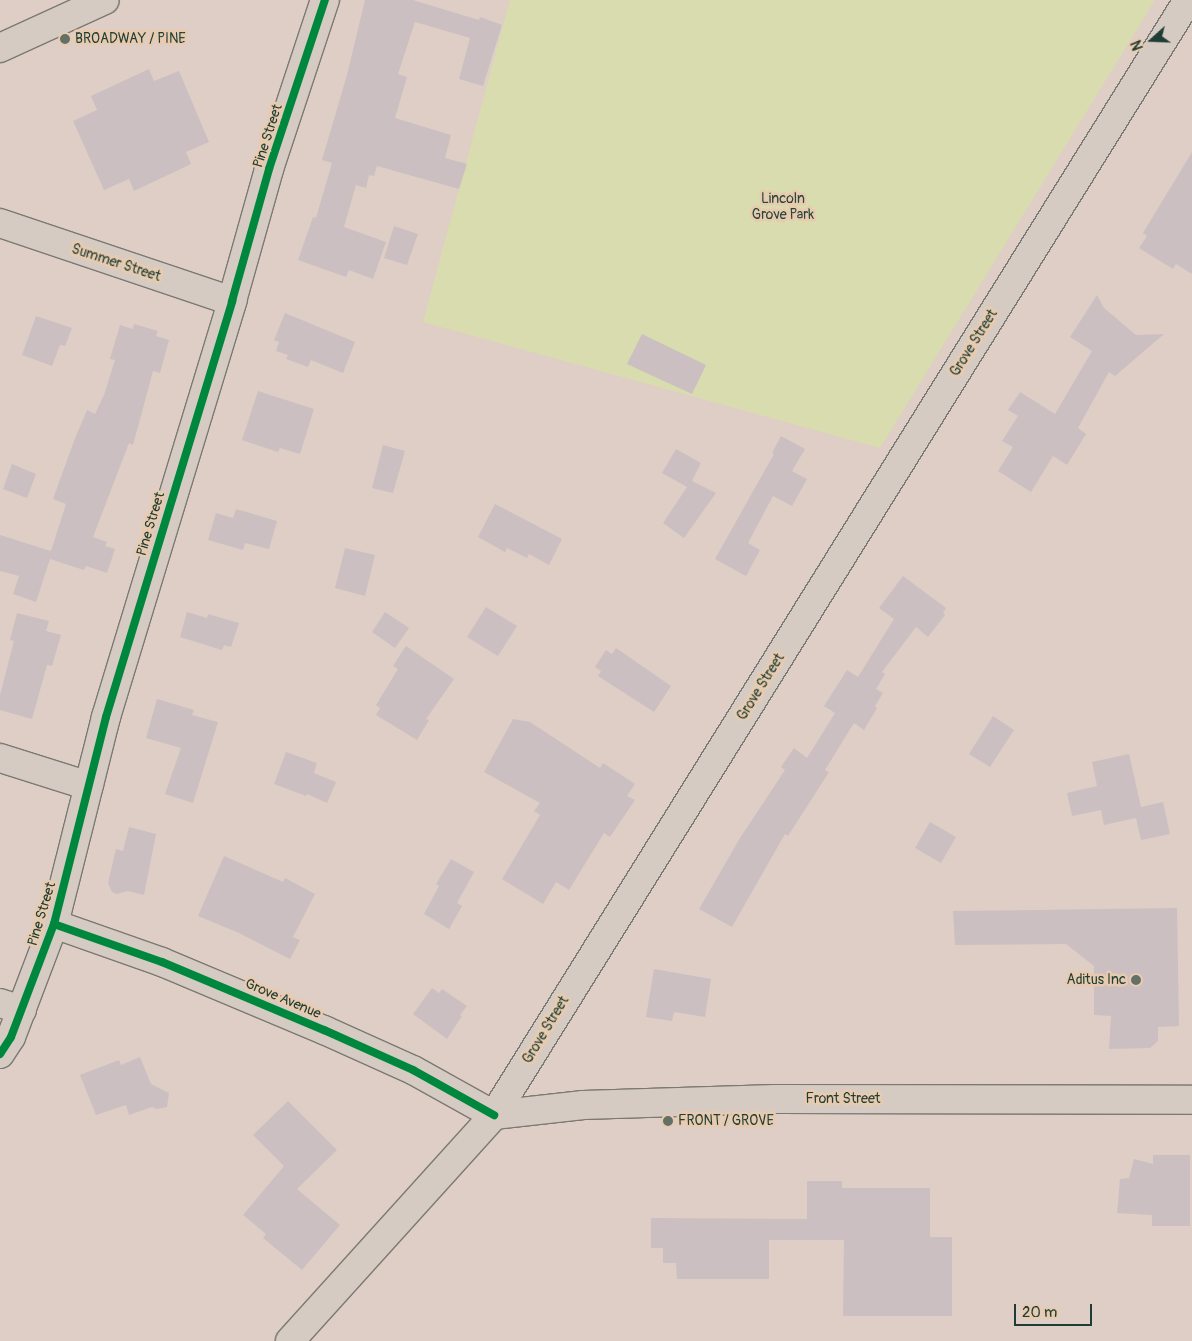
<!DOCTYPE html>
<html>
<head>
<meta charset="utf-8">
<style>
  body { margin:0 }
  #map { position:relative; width:1192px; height:1341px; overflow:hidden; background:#dfcec5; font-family:Pangolin,sans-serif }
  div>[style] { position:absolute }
  .green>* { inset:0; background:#d8dcae }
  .building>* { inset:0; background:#cbbfc1 }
  .roads { filter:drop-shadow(1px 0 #7b7973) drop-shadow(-1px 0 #7b7973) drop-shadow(0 1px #7b7973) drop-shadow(0 -1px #7b7973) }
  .minor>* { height:28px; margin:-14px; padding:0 14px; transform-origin:14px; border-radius:14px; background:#d6cbc2 }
  .major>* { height:28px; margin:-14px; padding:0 14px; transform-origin:14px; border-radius:14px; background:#d6cbc2 }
  .cycleway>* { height:8px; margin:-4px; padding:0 4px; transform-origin:4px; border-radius:4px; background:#00873e }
  .dots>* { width:14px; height:14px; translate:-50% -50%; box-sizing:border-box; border:2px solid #e8cbaf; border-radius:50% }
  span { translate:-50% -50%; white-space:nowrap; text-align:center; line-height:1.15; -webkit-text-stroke:5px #e8cbaf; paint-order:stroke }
  .poi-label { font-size:14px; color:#1f3d34 }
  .left { translate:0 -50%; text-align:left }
  .right { translate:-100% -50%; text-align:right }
  .street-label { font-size:14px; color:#1f3d34 }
  .park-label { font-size:14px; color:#284639 }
  .north { position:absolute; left:1127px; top:15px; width:50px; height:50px; -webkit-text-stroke:4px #e8cbaf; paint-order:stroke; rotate:250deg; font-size:14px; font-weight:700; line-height:20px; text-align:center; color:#1f3d34 }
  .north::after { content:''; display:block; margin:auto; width:18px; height:22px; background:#1f3d34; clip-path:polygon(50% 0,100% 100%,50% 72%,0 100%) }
  .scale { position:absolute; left:1014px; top:1304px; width:78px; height:22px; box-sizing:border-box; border:2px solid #1f3d34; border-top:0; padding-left:6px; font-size:15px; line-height:18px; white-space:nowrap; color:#1f3d34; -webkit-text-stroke:4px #e8cbaf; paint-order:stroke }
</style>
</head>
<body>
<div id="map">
  <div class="green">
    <div style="clip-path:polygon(510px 0,1155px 0,880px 448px,423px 322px)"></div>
  </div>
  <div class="building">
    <div style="clip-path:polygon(365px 0,413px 0,479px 20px,480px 17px,502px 25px,483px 86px,459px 79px,470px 38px,415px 22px,398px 74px,407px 77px,395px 118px,451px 135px,445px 158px,467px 164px,459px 189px,377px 166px,374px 176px,369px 175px,366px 188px,356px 185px,344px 227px,386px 242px,373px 279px,349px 270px,346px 277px,298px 260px,313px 217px,316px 218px,332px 163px,322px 160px,347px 75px)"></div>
    <div style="clip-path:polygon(149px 69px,154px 81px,179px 71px,209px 142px,186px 152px,191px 164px,134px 191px,129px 179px,104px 190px,73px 121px,97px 110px,91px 96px)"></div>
    <div style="clip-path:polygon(1192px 152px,1192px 274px,1176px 264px,1173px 269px,1139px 248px,1147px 236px,1143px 233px)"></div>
    <div style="clip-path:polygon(394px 226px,418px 234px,407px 265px,384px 258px)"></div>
    <div style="clip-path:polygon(1097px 295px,1104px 308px,1136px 335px,1164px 334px,1115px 376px,1109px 372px,1078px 428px,1086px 434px,1067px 465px,1053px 456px,1031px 492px,998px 471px,1013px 447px,1002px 441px,1018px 416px,1008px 410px,1020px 392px,1055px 414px,1092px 351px,1070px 337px)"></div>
    <div style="clip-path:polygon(285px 313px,355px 342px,343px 373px,311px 360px,308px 367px,286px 359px,288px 355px,276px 351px,279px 342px,274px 340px)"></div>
    <div style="clip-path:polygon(36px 316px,72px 328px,65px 346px,60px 345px,52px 366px,22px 355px)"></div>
    <div style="clip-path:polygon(134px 324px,158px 331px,156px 336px,169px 340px,160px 373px,153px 371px,133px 445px,129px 443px,93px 537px,107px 542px,105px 546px,115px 549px,107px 573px,86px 566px,84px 570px,50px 559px,36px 602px,13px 594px,19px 576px,0 571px,0 535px,51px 551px,66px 504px,53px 499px,74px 441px,87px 410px,95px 414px,104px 395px,115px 360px,110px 359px,120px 325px,133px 329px)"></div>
    <div style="clip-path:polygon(642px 334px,706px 365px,692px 394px,627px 364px)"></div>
    <div style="clip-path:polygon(258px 391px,314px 409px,300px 454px,280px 448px,278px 452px,242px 440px)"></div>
    <div style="clip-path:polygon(781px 436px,805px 449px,792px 471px,807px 479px,792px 506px,773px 496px,748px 543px,760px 550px,746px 576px,715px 559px,774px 454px,772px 453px)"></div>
    <div style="clip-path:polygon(383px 445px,405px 451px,393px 493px,372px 488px)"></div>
    <div style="clip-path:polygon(676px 449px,701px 463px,692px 481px,716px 493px,684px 538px,663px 523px,687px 487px,662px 473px)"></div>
    <div style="clip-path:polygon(12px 464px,36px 474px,27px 498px,3px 489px)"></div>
    <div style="clip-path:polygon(495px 504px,562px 539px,549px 565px,529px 554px,527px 558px,507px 548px,505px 552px,478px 537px)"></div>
    <div style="clip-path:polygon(236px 509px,277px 521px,269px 549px,245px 543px,243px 550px,208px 540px,216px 513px,233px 518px)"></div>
    <div style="clip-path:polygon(345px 548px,375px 555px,365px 596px,335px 588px)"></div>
    <div style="clip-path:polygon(903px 576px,946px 608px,943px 613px,945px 615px,928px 637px,916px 627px,882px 672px,885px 674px,876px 689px,883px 693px,875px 706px,877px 708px,864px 730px,854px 723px,825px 770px,829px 772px,788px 836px,785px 834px,732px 927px,699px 909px,740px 838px,785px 770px,781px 767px,794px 748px,807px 758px,835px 713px,824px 706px,847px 670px,858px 677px,894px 619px,879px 608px)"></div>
    <div style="clip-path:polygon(486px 607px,517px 626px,498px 656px,467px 637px)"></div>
    <div style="clip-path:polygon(187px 612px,207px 618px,208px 614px,239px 623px,231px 647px,224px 645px,222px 650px,180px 637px)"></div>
    <div style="clip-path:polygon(385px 612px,409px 628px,395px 648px,372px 632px)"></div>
    <div style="clip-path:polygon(17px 613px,49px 621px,46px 631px,61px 635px,52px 666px,47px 665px,32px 719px,0 710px,0 695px,14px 641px,10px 640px)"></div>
    <div style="clip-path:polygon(406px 646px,454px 679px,426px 719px,429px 720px,417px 740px,376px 715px,380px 708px,376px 705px,398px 669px,393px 666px)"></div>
    <div style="clip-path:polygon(616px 648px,671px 686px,654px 712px,598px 676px,601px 671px,595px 667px,606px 650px,612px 654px)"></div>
    <div style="clip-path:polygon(157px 699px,194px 710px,192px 715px,218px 722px,193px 803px,165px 794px,181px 748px,146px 738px)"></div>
    <div style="clip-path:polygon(993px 716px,1014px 730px,990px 767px,969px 754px)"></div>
    <div style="clip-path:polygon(513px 719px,530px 722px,600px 768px,603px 763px,635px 784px,627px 796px,635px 800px,610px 837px,604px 833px,569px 890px,556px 882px,543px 904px,502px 879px,540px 815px,534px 811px,540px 803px,484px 772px)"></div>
    <div style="clip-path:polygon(286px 752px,317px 763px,314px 773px,336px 782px,327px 803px,307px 794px,306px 796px,274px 784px)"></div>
    <div style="clip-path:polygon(1129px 754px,1141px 807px,1163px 802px,1170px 834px,1141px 840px,1136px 818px,1104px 825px,1101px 810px,1072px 816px,1067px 793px,1097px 786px,1092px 762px)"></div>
    <div style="clip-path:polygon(930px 822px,956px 837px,941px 863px,915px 848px)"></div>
    <div style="clip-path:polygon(129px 827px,156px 834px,144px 895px,128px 891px,117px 894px,112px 892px,108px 883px,116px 849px,123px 851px)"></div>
    <div style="clip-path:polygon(224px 856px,283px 882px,285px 878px,315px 894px,293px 937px,300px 940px,290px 959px,239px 933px,198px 916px)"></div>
    <div style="clip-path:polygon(451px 859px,474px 872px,457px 903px,462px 906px,449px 929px,424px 914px,439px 886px,436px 884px)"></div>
    <div style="clip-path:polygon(1177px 908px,1179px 1026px,1158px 1027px,1158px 1041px,1150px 1048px,1109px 1049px,1111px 1016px,1094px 1015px,1094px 966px,1066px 944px,955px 945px,953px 911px)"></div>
    <div style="clip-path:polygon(654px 969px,711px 979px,705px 1017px,674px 1012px,672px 1021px,646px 1017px)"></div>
    <div style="clip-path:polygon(432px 988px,439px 993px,442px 989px,467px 1006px,460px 1015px,462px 1016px,447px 1039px,413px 1014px)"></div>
    <div style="clip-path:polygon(140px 1057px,151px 1084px,169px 1093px,167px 1107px,157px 1109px,152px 1107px,129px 1115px,126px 1105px,96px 1115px,80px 1075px,119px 1060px,121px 1065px)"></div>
    <div style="clip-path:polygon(288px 1101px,337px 1150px,297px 1189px,340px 1225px,302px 1270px,263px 1238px,266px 1234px,243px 1215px,284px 1166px,253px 1135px)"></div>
    <div style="clip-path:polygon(1153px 1155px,1190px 1155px,1190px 1226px,1152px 1226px,1152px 1215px,1117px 1213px,1120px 1179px,1129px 1178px,1134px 1159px,1153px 1164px)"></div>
    <div style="clip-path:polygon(807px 1181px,842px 1181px,842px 1188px,930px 1188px,930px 1237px,952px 1237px,952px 1316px,843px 1316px,844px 1240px,769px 1240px,769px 1279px,677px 1279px,676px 1263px,663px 1263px,663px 1248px,651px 1248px,651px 1218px,807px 1219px)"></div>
  </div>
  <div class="roads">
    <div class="minor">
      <div style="left:0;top:223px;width:245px;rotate:18.6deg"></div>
      <div style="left:0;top:758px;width:93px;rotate:17.5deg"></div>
      <div style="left:54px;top:924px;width:114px;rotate:19.4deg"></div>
      <div style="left:162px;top:962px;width:176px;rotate:22.8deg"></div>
      <div style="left:324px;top:1030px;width:98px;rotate:24.2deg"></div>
      <div style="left:413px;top:1070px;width:93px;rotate:29.1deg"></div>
      <div style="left:0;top:1003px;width:23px;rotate:18deg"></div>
      <div style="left:0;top:1054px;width:20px;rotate:-57deg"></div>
      <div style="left:11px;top:1037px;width:121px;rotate:-69.2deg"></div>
      <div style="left:54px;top:924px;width:213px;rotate:-75.9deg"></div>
      <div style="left:106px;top:717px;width:435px;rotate:-73.1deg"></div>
      <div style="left:232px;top:301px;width:137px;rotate:-74.3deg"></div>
      <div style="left:269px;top:169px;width:178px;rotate:-71.7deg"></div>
    </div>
    <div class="major">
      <div style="left:0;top:48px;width:115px;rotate:-24.6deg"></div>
      <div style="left:494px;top:1115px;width:90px;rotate:-6.4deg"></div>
      <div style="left:583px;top:1105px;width:192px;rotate:-1.8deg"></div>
      <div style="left:775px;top:1099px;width:417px;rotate:0.1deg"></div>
      <div style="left:290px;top:1341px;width:304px;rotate:-47.9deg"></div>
      <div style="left:494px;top:1115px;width:1313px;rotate:-58.1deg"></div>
    </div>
  </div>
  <div class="cycleway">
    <div style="left:54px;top:924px;width:114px;rotate:19.4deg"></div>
    <div style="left:162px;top:962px;width:176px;rotate:22.8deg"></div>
    <div style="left:324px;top:1030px;width:98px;rotate:24.2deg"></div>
    <div style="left:413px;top:1070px;width:93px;rotate:29.1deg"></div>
    <div style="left:0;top:1054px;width:20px;rotate:-57deg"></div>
    <div style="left:11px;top:1037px;width:121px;rotate:-69.2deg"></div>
    <div style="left:54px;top:924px;width:213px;rotate:-75.9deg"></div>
    <div style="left:106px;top:717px;width:435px;rotate:-73.1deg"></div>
    <div style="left:232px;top:301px;width:137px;rotate:-74.3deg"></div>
    <div style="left:269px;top:169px;width:178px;rotate:-71.7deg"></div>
  </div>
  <div class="dots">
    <div style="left:65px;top:39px;background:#627067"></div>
    <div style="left:1136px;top:980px;background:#627067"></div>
    <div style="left:668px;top:1121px;background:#627067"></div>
  </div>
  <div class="poi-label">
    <span class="left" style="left:75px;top:39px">BROADWAY / PINE</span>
    <span class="right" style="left:1126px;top:980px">Aditus Inc</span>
    <span class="left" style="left:678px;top:1121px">FRONT / GROVE</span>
  </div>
  <div class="street-label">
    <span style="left:268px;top:136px;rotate:-72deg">Pine Street</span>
    <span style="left:116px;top:263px;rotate:18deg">Summer Street</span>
    <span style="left:974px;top:343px;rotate:-58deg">Grove Street</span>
    <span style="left:151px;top:524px;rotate:-73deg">Pine Street</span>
    <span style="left:761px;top:687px;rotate:-58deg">Grove Street</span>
    <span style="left:42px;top:914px;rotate:-73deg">Pine Street</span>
    <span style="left:283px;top:999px;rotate:23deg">Grove Avenue</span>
    <span style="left:546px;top:1030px;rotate:-59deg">Grove Street</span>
    <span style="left:843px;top:1099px">Front Street</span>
  </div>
  <div class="park-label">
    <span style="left:783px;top:207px">Lincoln<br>Grove Park</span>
  </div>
  <div class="north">N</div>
  <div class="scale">20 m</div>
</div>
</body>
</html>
